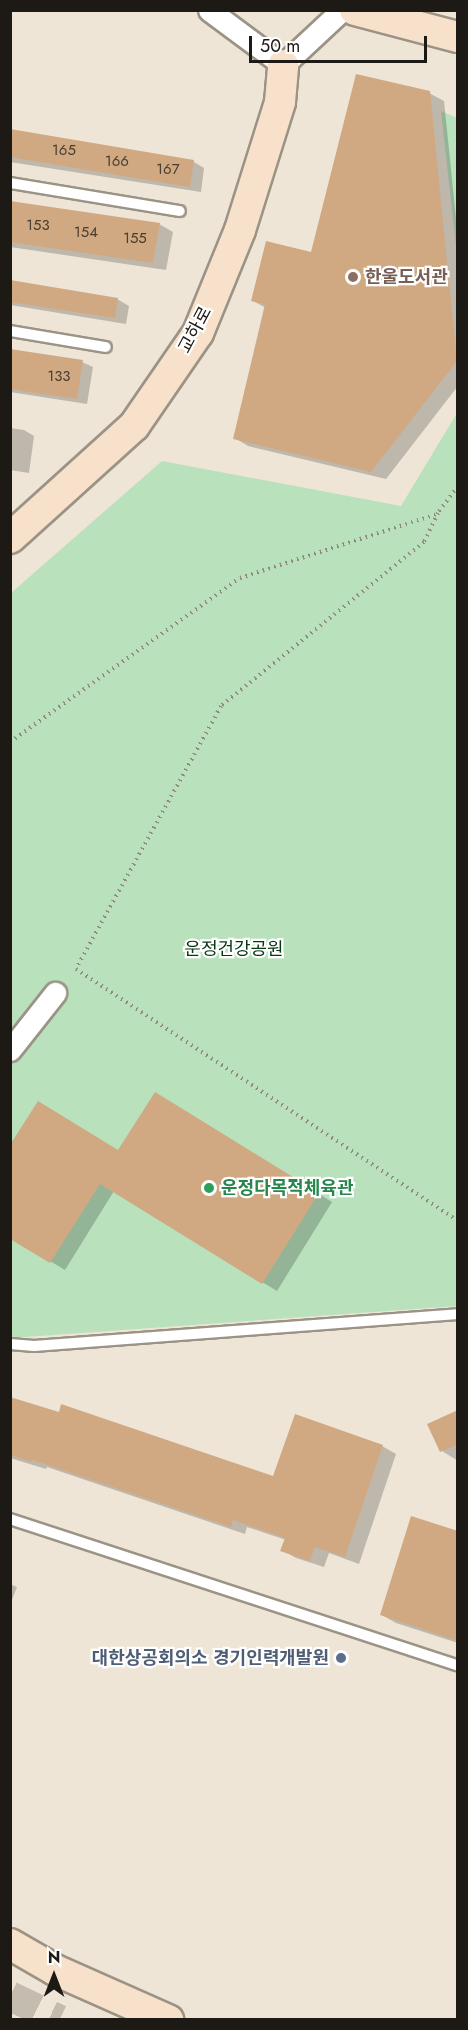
<!DOCTYPE html>
<html>
<head>
<meta charset="utf-8">
<style>
  body { margin:0 }
  #map { position:relative; width:468px; height:2030px; overflow:hidden; background:#eee5d6; font-family:Jost,"Noto Sans KR",sans-serif }
  div>[style] { position:absolute }
  .green>* { inset:0; background:#b8e1bc }
  .shadow>* { inset:0; background:#0003 }
  .building>* { inset:0; background:#d0a983 }
  .secondary-tunnel>* { height:30px; margin-top:-15px; transform-origin:0; background:repeating-linear-gradient(90deg,#c4bcaf 0 30px,transparent 0 45px) }
  .path>* { height:4px; margin-top:-2px; transform-origin:0; background:repeating-linear-gradient(90deg,#8f897f 0 1.5px,transparent 0 6px) }
  .roads { filter:drop-shadow(2px 0 #9b9385) drop-shadow(-2px 0 #9b9385) drop-shadow(0 2px #9b9385) drop-shadow(0 -2px #9b9385) }
  .lane>* { height:10px; margin:-5px; padding:0 5px; transform-origin:5px; border-radius:5px; background:#fff }
  .street>* { height:21px; margin:-10.5px; padding:0 10.5px; transform-origin:10.5px; border-radius:10.5px; background:#fff }
  .secondary>* { height:30px; margin:-15px; padding:0 15px; transform-origin:15px; border-radius:15px; background:#f8e1cb }
  .dots>* { width:16px; height:16px; translate:-50% -50%; box-sizing:border-box; border:3px solid #fff; border-radius:50% }
  span { translate:-50% -50%; white-space:nowrap; text-align:center; line-height:1.15; -webkit-text-stroke:4.5px #fff; paint-order:stroke }
  .number-label { font-size:15px; color:#4a3e30 }
  .number-label span { -webkit-text-stroke-width:0 }
  .education-label { font-size:18px; color:#785e54; font-weight:700 }
  .left { translate:0 -50%; text-align:left }
  .street-label { font-size:18px; color:#1d1a15 }
  .park-label { font-size:18px; color:#073713 }
  .leisure-label { font-size:18px; color:#27864d; font-weight:700 }
  .service-label { font-size:18px; color:#4e5e75; font-weight:700 }
  .right { translate:-100% -50%; text-align:right }
  .frame { position:absolute; inset:0; border:12px solid #1d1a15; pointer-events:none }
  .north { position:absolute; left:24px; top:1946px; width:60px; height:60px; -webkit-text-stroke:4px #fff; paint-order:stroke; rotate:0deg; font-size:16px; font-weight:700; line-height:24px; text-align:center; color:#1d1a15 }
  .north::after { content:''; display:block; margin:auto; width:21px; height:27px; background:#1d1a15; clip-path:polygon(50% 0,100% 100%,50% 72%,0 100%) }
  .scale { position:absolute; left:249px; top:36px; width:178px; height:27px; box-sizing:border-box; border:3px solid #1d1a15; border-top:0; padding-left:8px; font-size:18px; line-height:21px; white-space:nowrap; color:#1d1a15; -webkit-text-stroke:4px #fff; paint-order:stroke }
</style>
</head>
<body>
<div id="map">
  <div class="green">
    <div style="clip-path:polygon(441px 111px,457px 118px,457px 255px)"></div>
    <div style="clip-path:polygon(457px 413px,457px 1306px,11px 1338px,11px 593px,162px 461px,401px 506px)"></div>
  </div>
  <div class="shadow">
    <div style="clip-path:polygon(429px 93px,444px 101px,458px 238px,458px 386px,386px 479px,248px 446px,235px 438px,266px 308px,253px 301px,312px 254px)"></div>
    <div style="clip-path:polygon(10px 130px,194px 162px,204px 168px,201px 192px,10px 162px)"></div>
    <div style="clip-path:polygon(10px 202px,159px 224px,173px 232px,166px 270px,10px 247px)"></div>
    <div style="clip-path:polygon(10px 282px,117px 299px,129px 306px,126px 324px,10px 305px)"></div>
    <div style="clip-path:polygon(10px 350px,82px 362px,93px 367px,87px 404px,10px 392px)"></div>
    <div style="clip-path:polygon(10px 428px,24px 430px,34px 436px,29px 473px,10px 470px)"></div>
    <div style="clip-path:polygon(169px 1101px,332px 1202px,277px 1291px,114px 1191px,65px 1270px,10px 1237px,10px 1141px,119px 1152px)"></div>
    <div style="clip-path:polygon(10px 1398px,274px 1478px,382px 1446px,396px 1454px,359px 1564px,329px 1553px,324px 1567px,296px 1558px,282px 1550px,286px 1540px,247px 1527px,245px 1534px,47px 1467px,46px 1469px,10px 1458px)"></div>
    <div style="clip-path:polygon(458px 1411px,458px 1461px,442px 1451px)"></div>
    <div style="clip-path:polygon(458px 1533px,458px 1643px,396px 1623px,382px 1615px)"></div>
    <div style="clip-path:polygon(10px 1584px,17px 1587px,10px 1605px)"></div>
  </div>
  <div class="building">
    <div style="clip-path:polygon(356px 74px,430px 91px,457px 361px,371px 472px,233px 439px,265px 304px,251px 301px,266px 241px,311px 252px)"></div>
    <div style="clip-path:polygon(10px 129px,194px 160px,190px 187px,10px 157px)"></div>
    <div style="clip-path:polygon(10px 201px,160px 223px,153px 263px,10px 242px)"></div>
    <div style="clip-path:polygon(10px 280px,118px 298px,115px 318px,10px 302px)"></div>
    <div style="clip-path:polygon(10px 349px,83px 360px,77px 399px,10px 389px)"></div>
    <div style="clip-path:polygon(155px 1092px,319px 1193px,262px 1284px,100px 1184px,50px 1263px,10px 1239px,10px 1145px,38px 1101px,118px 1150px)"></div>
    <div style="clip-path:polygon(10px 1397px,59px 1412px,61px 1404px,273px 1476px,295px 1414px,383px 1445px,345px 1557px,315px 1547px,310px 1561px,280px 1551px,285px 1538px,233px 1520px,231px 1527px,33px 1460px,32px 1462px,10px 1455px)"></div>
    <div style="clip-path:polygon(458px 1410px,458px 1444px,440px 1452px,427px 1424px)"></div>
    <div style="clip-path:polygon(411px 1516px,458px 1531px,458px 1641px,380px 1615px)"></div>
  </div>
  <div class="secondary-tunnel">
    <div style="left:10px;top:1996px;width:55px;rotate:25.6deg"></div>
  </div>
  <div class="path">
    <div style="left:458px;top:486px;width:34px;rotate:127deg"></div>
    <div style="left:438px;top:513px;width:32px;rotate:116deg"></div>
    <div style="left:424px;top:542px;width:261px;rotate:141.1deg"></div>
    <div style="left:221px;top:706px;width:300px;rotate:118.9deg"></div>
    <div style="left:76px;top:969px;width:458px;rotate:33.4deg"></div>
    <div style="left:10px;top:742px;width:282px;rotate:-35.5deg"></div>
    <div style="left:240px;top:578px;width:207px;rotate:-18deg"></div>
  </div>
  <div class="roads">
    <div class="lane">
      <div style="left:10px;top:183px;width:172px;rotate:9.4deg"></div>
      <div style="left:10px;top:331px;width:97px;rotate:9.5deg"></div>
      <div style="left:10px;top:1344px;width:24px;rotate:5deg"></div>
      <div style="left:34px;top:1346px;width:425px;rotate:-4.3deg"></div>
      <div style="left:10px;top:1519px;width:471px;rotate:18.1deg"></div>
    </div>
    <div class="street">
      <div style="left:209px;top:10px;width:92px;rotate:36.6deg"></div>
      <div style="left:283px;top:65px;width:81px;rotate:-43deg"></div>
      <div style="left:10px;top:1050px;width:73px;rotate:-51.7deg"></div>
    </div>
    <div class="secondary">
      <div style="left:355px;top:10px;width:106px;rotate:14.7deg"></div>
      <div style="left:10px;top:538px;width:167px;rotate:-42.1deg"></div>
      <div style="left:134px;top:426px;width:113px;rotate:-55.5deg"></div>
      <div style="left:198px;top:333px;width:111px;rotate:-67.8deg"></div>
      <div style="left:240px;top:230px;width:134px;rotate:-72.6deg"></div>
      <div style="left:280px;top:102px;width:37px;rotate:-85deg"></div>
      <div style="left:10px;top:1944px;width:52px;rotate:30deg"></div>
      <div style="left:55px;top:1970px;width:124px;rotate:23.9deg"></div>
    </div>
  </div>
  <div class="dots">
    <div style="left:353px;top:277px;background:#8d6e63"></div>
    <div style="left:209px;top:1188px;background:#2e9e5b"></div>
    <div style="left:341px;top:1658px;background:#5c6f8a"></div>
  </div>
  <div class="number-label">
    <span style="left:64px;top:151px">165</span>
    <span style="left:117px;top:162px">166</span>
    <span style="left:168px;top:170px">167</span>
    <span style="left:38px;top:226px">153</span>
    <span style="left:86px;top:233px">154</span>
    <span style="left:135px;top:239px">155</span>
    <span style="left:59px;top:377px">133</span>
  </div>
  <div class="education-label">
    <span class="left" style="left:365px;top:277px">한울도서관</span>
  </div>
  <div class="street-label">
    <span style="left:195px;top:330px;rotate:-62deg">교하로</span>
  </div>
  <div class="park-label">
    <span style="left:234px;top:949px">운정건강공원</span>
  </div>
  <div class="leisure-label">
    <span class="left" style="left:221px;top:1188px">운정다목적체육관</span>
  </div>
  <div class="service-label">
    <span class="right" style="left:329px;top:1658px">대한상공회의소 경기인력개발원</span>
  </div>
  <div class="frame"></div>
  <div class="north">N</div>
  <div class="scale">50 m</div>
</div>
</body>
</html>
